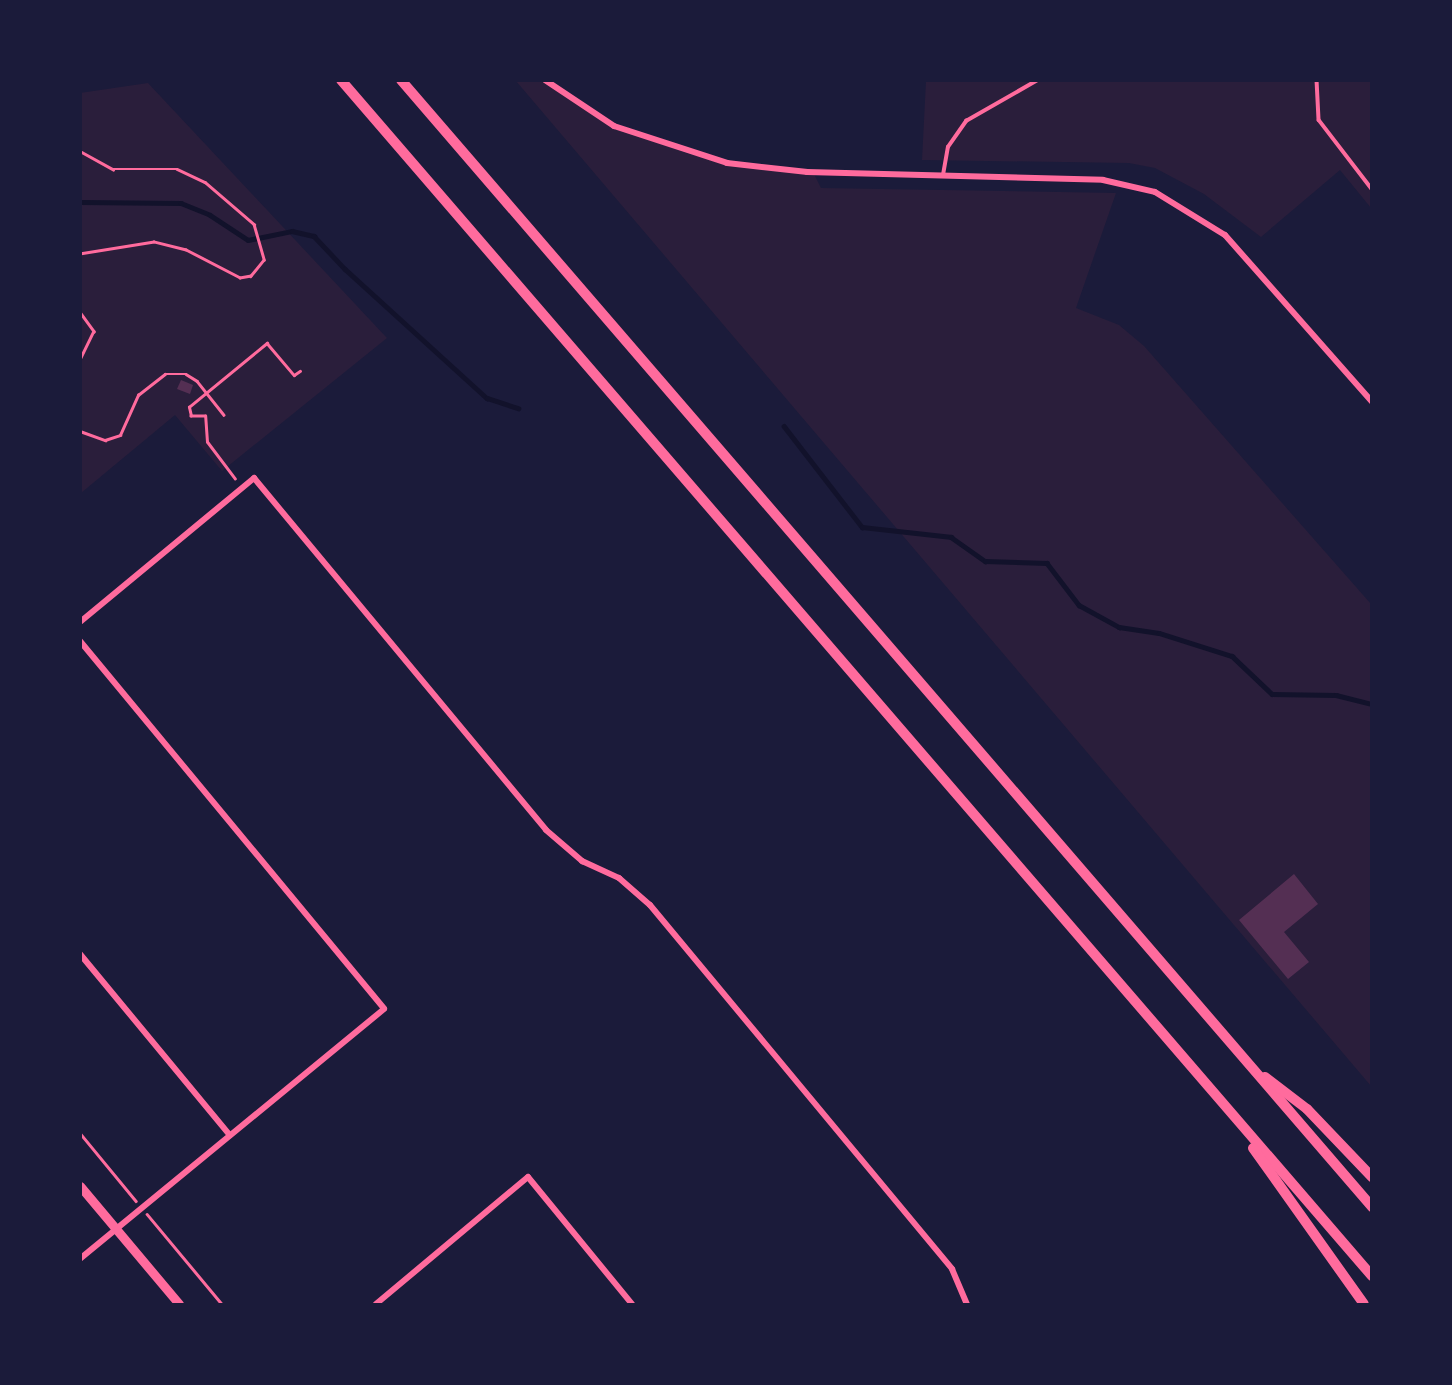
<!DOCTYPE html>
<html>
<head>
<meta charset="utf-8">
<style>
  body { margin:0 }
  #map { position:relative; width:1452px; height:1385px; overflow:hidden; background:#1b1b3a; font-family:Ubuntu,sans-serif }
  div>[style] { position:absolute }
  .green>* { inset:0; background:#2a1e3b }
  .stream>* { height:4.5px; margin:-2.25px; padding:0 2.25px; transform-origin:2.25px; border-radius:2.25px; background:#12122b }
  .building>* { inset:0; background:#542f53 }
  .path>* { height:2.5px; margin:-1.25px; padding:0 1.25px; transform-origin:1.25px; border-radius:1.25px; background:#ff6b9d }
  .service>* { height:3.5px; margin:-1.75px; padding:0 1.75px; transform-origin:1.75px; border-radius:1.75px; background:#ff6b9d }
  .minor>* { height:6px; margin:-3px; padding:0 3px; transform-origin:3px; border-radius:3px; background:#ff6b9d }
  .secondary>* { height:9px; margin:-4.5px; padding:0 4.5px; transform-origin:4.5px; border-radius:4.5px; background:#ff6b9d }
  .motorway>* { height:10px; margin:-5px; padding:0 5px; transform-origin:5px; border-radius:5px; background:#ff6b9d }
  span { translate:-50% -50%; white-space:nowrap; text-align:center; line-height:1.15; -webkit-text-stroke:7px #1b1b3a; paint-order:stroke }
  .frame { position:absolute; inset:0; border:82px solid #1b1b3a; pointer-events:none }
</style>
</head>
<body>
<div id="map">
  <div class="green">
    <div style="clip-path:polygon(516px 81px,545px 81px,614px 126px,689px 154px,727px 163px,813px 172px,821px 188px,1116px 193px,1076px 308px,1119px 325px,1144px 346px,1371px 604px,1371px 1086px)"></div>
    <div style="clip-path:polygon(926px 81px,1371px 81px,1371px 208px,1340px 170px,1261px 237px,1204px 194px,1155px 168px,1129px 163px,922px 160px)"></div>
    <div style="clip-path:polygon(148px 83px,387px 338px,222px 471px,175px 415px,81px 493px,80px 93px)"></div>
  </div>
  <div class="stream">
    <div style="left:80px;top:202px;width:101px;rotate:0.6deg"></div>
    <div style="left:181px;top:203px;width:31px;rotate:22deg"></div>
    <div style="left:210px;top:215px;width:45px;rotate:33.3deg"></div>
    <div style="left:248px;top:240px;width:45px;rotate:-11.6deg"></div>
    <div style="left:292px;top:231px;width:23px;rotate:13deg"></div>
    <div style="left:314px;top:236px;width:45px;rotate:46.8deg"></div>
    <div style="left:345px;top:269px;width:192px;rotate:42.3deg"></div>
    <div style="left:487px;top:398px;width:33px;rotate:18deg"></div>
    <div style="left:784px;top:426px;width:128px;rotate:52.3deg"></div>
    <div style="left:862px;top:527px;width:90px;rotate:6.4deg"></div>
    <div style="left:951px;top:537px;width:42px;rotate:35.2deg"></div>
    <div style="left:985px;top:561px;width:62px;rotate:1.8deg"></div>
    <div style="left:1047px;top:563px;width:53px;rotate:52.7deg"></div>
    <div style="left:1079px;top:605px;width:46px;rotate:28.8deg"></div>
    <div style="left:1119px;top:627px;width:40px;rotate:8.5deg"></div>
    <div style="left:1159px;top:633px;width:77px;rotate:17.5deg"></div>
    <div style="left:1232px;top:656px;width:55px;rotate:43.5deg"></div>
    <div style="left:1272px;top:694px;width:64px;rotate:0.9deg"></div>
    <div style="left:1336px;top:695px;width:37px;rotate:14deg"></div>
  </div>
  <div class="building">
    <div style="clip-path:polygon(181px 380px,193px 385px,190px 394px,177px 389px)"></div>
    <div style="clip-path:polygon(1294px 874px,1318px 904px,1284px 932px,1309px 962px,1288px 979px,1239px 920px)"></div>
  </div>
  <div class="path">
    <div style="left:80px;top:151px;width:38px;rotate:29deg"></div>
    <div style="left:113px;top:169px;width:64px"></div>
    <div style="left:177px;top:169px;width:31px;rotate:25deg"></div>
    <div style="left:205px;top:182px;width:65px;rotate:40.6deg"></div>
    <div style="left:254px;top:224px;width:37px;rotate:74deg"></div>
    <div style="left:264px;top:260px;width:21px;rotate:129deg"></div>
    <div style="left:251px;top:276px;width:11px;rotate:170deg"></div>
    <div style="left:240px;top:278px;width:61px;rotate:-152.6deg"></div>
    <div style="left:186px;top:250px;width:33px;rotate:-166deg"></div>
    <div style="left:154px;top:242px;width:75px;rotate:170.8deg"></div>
    <div style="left:80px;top:312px;width:24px;rotate:54deg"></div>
    <div style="left:94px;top:331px;width:32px;rotate:116deg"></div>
    <div style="left:80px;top:431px;width:27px;rotate:20deg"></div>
    <div style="left:105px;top:440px;width:16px;rotate:-18deg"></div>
    <div style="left:120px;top:435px;width:44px;rotate:-65.8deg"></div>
    <div style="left:138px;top:395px;width:34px;rotate:-38deg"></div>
    <div style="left:165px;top:374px;width:21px"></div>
    <div style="left:186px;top:374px;width:13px;rotate:32deg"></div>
    <div style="left:197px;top:381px;width:43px;rotate:51.5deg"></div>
    <div style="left:235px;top:479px;width:46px;rotate:-127.1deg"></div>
    <div style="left:207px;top:442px;width:26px;rotate:-94deg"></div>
    <div style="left:205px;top:416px;width:14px;rotate:180deg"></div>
    <div style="left:191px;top:416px;width:9px;rotate:-103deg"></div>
    <div style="left:189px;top:407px;width:101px;rotate:-39.4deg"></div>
    <div style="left:267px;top:343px;width:42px;rotate:49.8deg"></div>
    <div style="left:294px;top:375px;width:7px;rotate:-34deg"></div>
    <div style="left:80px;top:1133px;width:88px;rotate:50.5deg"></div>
    <div style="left:147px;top:1214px;width:117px;rotate:50.2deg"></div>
  </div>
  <div class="service">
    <div style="left:1317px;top:80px;width:40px;rotate:87.1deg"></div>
    <div style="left:1319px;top:120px;width:87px;rotate:52.5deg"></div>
    <div style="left:943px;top:175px;width:28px;rotate:-80deg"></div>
    <div style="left:948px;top:147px;width:32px;rotate:-55deg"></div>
    <div style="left:966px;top:121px;width:83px;rotate:-29.7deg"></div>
  </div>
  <div class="minor">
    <div style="left:545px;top:80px;width:83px;rotate:33.7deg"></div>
    <div style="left:614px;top:126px;width:119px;rotate:18.1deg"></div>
    <div style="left:727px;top:163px;width:81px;rotate:6.4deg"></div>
    <div style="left:807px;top:172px;width:296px;rotate:1.5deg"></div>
    <div style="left:1103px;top:180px;width:53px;rotate:13deg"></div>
    <div style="left:1155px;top:192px;width:82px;rotate:31.6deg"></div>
    <div style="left:1225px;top:235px;width:222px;rotate:48.6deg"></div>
    <div style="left:80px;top:622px;width:226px;rotate:-39.6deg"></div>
    <div style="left:254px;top:478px;width:457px;rotate:50.3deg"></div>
    <div style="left:546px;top:830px;width:48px;rotate:40.7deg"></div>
    <div style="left:582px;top:861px;width:41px;rotate:24.7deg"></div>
    <div style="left:619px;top:878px;width:41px;rotate:41.1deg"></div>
    <div style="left:650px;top:905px;width:473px;rotate:50.3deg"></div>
    <div style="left:952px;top:1269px;width:38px;rotate:67deg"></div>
    <div style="left:80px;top:641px;width:477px;rotate:50.4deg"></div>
    <div style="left:384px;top:1009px;width:394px;rotate:140.6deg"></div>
    <div style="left:80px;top:954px;width:235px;rotate:50.4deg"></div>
    <div style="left:376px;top:1304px;width:198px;rotate:-39.9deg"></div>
    <div style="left:528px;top:1177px;width:164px;rotate:50.7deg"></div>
  </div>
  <div class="secondary">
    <div style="left:80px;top:1186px;width:154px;rotate:50deg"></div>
  </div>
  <div class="motorway">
    <div style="left:341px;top:80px;width:1579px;rotate:49.24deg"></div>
    <div style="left:401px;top:80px;width:1488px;rotate:49.25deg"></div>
    <div style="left:1265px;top:1077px;width:53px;rotate:37.3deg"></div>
    <div style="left:1307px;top:1109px;width:94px;rotate:46.3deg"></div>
    <div style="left:1253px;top:1148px;width:191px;rotate:54.6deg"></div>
  </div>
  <div class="frame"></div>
</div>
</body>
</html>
